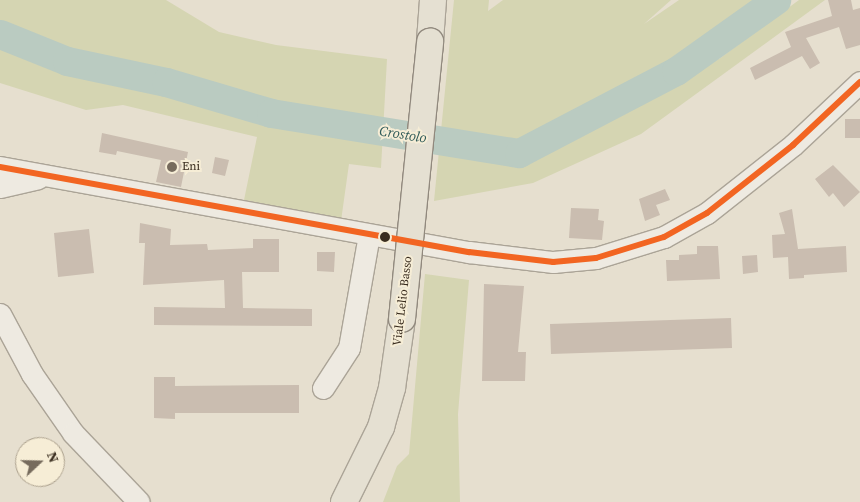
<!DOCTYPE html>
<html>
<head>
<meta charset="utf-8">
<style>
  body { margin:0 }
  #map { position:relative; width:860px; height:502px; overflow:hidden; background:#e6dfcf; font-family:"Source Serif 4",serif }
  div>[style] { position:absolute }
  .green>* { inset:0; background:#d5d5b2 }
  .river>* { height:29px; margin:-14.5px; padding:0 14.5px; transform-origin:14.5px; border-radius:14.5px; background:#bacbc1 }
  .building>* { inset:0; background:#cabdb0 }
  .roads { filter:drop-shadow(1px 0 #aba497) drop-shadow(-1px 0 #aba497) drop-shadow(0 1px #aba497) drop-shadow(0 -1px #aba497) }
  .minor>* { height:21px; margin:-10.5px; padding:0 10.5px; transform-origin:10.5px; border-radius:10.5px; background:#eeeae1 }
  .major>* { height:26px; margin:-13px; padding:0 13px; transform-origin:13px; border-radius:13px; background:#e5e0d2 }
  .bridges { filter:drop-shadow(1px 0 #91897e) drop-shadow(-1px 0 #91897e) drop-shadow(0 1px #91897e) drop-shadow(0 -1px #91897e) }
  .major-bridge>* { height:26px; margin:-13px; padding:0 13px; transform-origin:13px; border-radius:13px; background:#e5e0d2 }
  .bus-1>* { height:6px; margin:-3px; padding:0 3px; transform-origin:3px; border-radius:3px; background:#f26522 }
  .dots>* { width:14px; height:14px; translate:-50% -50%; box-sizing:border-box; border:2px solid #f6edd6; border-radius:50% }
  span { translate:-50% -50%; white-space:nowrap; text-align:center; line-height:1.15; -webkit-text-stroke:4px #f6edd6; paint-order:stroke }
  .poi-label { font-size:12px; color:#3a2d1f }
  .left { translate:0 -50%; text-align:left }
  .street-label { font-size:12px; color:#3a2d1f }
  .water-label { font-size:14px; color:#2f5a58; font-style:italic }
  .north { position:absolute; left:15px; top:437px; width:50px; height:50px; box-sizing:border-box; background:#f6edd6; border:1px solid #aba08d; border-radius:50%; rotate:69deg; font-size:14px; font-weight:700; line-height:20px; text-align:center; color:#3a2d1f }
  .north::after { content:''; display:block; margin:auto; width:18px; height:22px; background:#766b5d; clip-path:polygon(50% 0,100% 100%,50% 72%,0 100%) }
</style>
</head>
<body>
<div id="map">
  <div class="green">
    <div style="clip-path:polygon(0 0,166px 0,219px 32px,276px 45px,387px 59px,381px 168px,349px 164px,341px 221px,244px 200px,257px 137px,123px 105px,86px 110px,0 83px)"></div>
    <div style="clip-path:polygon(454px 0,489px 0,488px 11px,503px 0,671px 0,644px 24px,679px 0,761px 0,705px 41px,719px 59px,799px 0,825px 0,641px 134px,533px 183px,434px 201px)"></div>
    <div style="clip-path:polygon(425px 274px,469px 280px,458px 414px,460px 502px,383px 502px,397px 466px,409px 454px)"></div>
  </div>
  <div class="river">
    <div style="left:0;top:34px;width:72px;rotate:21.9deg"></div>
    <div style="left:67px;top:61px;width:101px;rotate:12deg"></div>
    <div style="left:166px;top:82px;width:109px;rotate:16.4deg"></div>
    <div style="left:271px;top:113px;width:251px;rotate:9.2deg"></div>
    <div style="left:519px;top:153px;width:177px;rotate:-27.6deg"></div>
    <div style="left:676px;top:71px;width:123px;rotate:-35.4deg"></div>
  </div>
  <div class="building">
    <div style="clip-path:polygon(828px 0,851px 0,853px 10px,860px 8px,860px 45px,846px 49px,839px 27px,806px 38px,820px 63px,810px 69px,802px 56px,755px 80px,750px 68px,791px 47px,785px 32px,832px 16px)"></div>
    <div style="clip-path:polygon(845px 119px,860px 119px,860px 138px,845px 138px)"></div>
    <div style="clip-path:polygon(102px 133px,188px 152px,181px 187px,156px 182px,161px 160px,117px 151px,116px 155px,99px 152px)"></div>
    <div style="clip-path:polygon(215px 157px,229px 160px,225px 176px,212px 173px)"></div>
    <div style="clip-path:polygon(833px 165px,860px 192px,844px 207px,833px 193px,829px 197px,815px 179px)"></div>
    <div style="clip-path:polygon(665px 189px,670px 200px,656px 205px,660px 215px,645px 221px,639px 199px)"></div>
    <div style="clip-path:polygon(571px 208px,599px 209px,598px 220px,604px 221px,602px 240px,569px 238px)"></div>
    <div style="clip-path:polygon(792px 209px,798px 249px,846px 246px,847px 272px,804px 275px,804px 278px,789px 279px,788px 257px,773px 258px,772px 235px,785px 234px,779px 213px)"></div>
    <div style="clip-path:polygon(140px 223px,171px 229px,170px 245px,207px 244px,208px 250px,253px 248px,253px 239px,279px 239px,279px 272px,242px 272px,243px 308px,312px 309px,312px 326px,154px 325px,154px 307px,225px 308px,224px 280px,143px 285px,145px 243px,139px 243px)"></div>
    <div style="clip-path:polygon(89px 229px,94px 273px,58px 277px,54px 233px)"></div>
    <div style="clip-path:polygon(697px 246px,718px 246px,720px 279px,667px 281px,666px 260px,679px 260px,679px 255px,697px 254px)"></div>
    <div style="clip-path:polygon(317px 252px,335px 252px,334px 272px,317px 271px)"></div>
    <div style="clip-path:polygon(757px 255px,758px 272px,743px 274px,742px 256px)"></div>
    <div style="clip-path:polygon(484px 284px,524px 286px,518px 352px,526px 352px,525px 381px,482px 381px)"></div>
    <div style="clip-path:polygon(731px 318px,732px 348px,551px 354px,550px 324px)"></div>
    <div style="clip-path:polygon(154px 377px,175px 377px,175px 386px,299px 385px,299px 413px,175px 413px,175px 419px,154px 418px)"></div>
  </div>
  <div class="roads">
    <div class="minor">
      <div style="left:0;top:167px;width:477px;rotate:10.3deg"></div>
      <div style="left:469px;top:252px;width:85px;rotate:6.8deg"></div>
      <div style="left:553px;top:262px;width:43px;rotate:-5.3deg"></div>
      <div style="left:596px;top:258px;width:71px;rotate:-17.2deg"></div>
      <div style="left:664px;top:237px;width:49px;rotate:-29.2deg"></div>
      <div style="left:707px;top:213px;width:110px;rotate:-38.3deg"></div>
      <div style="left:793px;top:145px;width:92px;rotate:-43.2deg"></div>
      <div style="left:0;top:187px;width:39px;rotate:-13deg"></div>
      <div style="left:0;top:314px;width:68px;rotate:61.9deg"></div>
      <div style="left:32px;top:374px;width:72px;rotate:55.2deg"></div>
      <div style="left:73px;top:433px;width:95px;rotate:46.3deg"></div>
      <div style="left:323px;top:388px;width:48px;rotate:-57deg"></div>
      <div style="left:349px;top:348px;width:115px;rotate:-80deg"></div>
    </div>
    <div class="major">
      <div style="left:430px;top:41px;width:41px;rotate:-85.8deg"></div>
      <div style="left:344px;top:502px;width:84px;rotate:-63.7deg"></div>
      <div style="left:381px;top:427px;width:41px;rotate:-74.2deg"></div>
      <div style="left:392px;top:388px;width:70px;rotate:-81.8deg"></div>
    </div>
  </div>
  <div class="bridges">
    <div class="major-bridge">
      <div style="left:402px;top:319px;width:279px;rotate:-84.2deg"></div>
    </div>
  </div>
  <div class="bus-1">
    <div style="left:0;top:167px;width:477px;rotate:10.3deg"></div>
    <div style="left:469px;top:252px;width:85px;rotate:6.8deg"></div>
    <div style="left:553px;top:262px;width:43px;rotate:-5.3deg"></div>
    <div style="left:596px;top:258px;width:71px;rotate:-17.2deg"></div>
    <div style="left:664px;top:237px;width:49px;rotate:-29.2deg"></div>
    <div style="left:707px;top:213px;width:110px;rotate:-38.3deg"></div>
    <div style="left:793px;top:145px;width:92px;rotate:-43.2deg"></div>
  </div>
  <div class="dots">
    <div style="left:172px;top:167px;background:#766b5d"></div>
    <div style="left:385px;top:237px;background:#3a2d1f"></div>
  </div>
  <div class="poi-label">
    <span class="left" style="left:182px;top:167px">Eni</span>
  </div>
  <div class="street-label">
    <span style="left:403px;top:301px;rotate:-83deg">Viale Lelio Basso</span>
  </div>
  <div class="water-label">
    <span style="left:403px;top:134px;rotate:9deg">Crostolo</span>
  </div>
  <div class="north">N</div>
</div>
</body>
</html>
